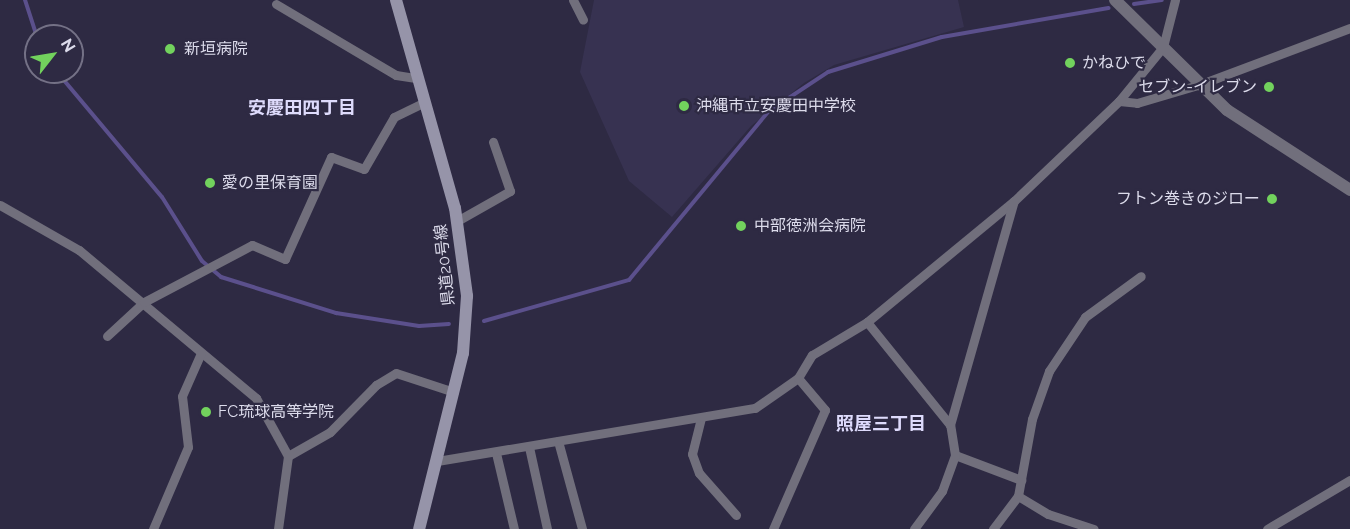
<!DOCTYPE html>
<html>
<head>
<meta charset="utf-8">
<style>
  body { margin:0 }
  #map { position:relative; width:1350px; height:529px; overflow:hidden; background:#2e2a43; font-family:Raleway,"Noto Sans JP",sans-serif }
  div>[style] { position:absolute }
  .built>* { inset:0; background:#373251 }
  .stream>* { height:4px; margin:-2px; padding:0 2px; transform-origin:2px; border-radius:2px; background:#5b508c }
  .minor>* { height:9px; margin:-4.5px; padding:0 4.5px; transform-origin:4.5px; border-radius:4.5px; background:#716f7c }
  .tertiary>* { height:12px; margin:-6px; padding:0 6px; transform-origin:6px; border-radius:6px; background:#716f7c }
  .secondary>* { height:12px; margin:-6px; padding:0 6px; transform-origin:6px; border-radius:6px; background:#9694a9 }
  .dots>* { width:16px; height:16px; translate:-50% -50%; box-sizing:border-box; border:3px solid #2e2a43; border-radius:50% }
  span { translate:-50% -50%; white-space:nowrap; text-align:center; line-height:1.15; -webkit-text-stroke:4.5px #2e2a43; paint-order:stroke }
  .poi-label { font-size:16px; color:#dcdbeb }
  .left { translate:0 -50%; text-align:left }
  .right { translate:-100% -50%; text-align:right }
  .street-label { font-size:16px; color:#dcdbeb }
  .neighbourhood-label { font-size:18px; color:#dedbfc; font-weight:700 }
  .north { position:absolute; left:24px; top:24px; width:60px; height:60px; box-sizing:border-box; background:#2e2a43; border:2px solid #747186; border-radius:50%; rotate:59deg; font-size:16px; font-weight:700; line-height:24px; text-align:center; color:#dcdbeb }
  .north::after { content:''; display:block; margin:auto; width:21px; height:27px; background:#72d25d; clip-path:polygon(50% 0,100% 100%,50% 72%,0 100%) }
</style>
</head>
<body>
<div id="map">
  <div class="built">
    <div style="clip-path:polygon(594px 0,958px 0,964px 27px,834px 65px,804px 83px,751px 126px,672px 217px,629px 181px,580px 72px)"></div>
  </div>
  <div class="stream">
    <div style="left:25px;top:0;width:38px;rotate:72deg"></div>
    <div style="left:1134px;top:4px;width:28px;rotate:-8deg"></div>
    <div style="left:57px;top:72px;width:163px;rotate:50deg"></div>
    <div style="left:162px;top:197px;width:75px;rotate:58deg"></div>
    <div style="left:202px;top:261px;width:25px;rotate:40deg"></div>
    <div style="left:221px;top:277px;width:121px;rotate:17.4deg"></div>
    <div style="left:336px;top:313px;width:84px;rotate:8.9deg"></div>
    <div style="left:419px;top:326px;width:30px;rotate:-4deg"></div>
    <div style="left:484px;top:321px;width:151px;rotate:-15.8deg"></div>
    <div style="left:629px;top:280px;width:219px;rotate:-50.4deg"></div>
    <div style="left:769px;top:111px;width:71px;rotate:-33.5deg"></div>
    <div style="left:828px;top:72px;width:119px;rotate:-17.1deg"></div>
    <div style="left:942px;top:37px;width:169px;rotate:-9.9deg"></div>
  </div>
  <div class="minor">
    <div style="left:573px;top:0;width:22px;rotate:63deg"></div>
    <div style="left:276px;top:4px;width:139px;rotate:30.6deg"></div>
    <div style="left:396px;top:75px;width:20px;rotate:9deg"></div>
    <div style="left:1119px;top:101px;width:18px;rotate:6deg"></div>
    <div style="left:1137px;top:103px;width:67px;rotate:-16.5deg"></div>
    <div style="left:1201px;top:84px;width:159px;rotate:-20.6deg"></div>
    <div style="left:0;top:205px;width:91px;rotate:29.7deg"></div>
    <div style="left:79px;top:250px;width:231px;rotate:39.9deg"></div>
    <div style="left:256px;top:398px;width:66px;rotate:61.1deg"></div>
    <div style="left:288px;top:456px;width:74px;rotate:97.8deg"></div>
    <div style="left:457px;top:221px;width:61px;rotate:-29.5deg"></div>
    <div style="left:510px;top:191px;width:52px;rotate:-109.1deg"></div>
    <div style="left:867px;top:322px;width:132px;rotate:51.1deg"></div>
    <div style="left:107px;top:336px;width:50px;rotate:-42.6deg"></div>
    <div style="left:144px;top:302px;width:122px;rotate:-27.8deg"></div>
    <div style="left:252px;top:245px;width:36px;rotate:23deg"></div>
    <div style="left:285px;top:259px;width:112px;rotate:-65.7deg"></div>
    <div style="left:331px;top:157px;width:35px;rotate:20deg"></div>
    <div style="left:364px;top:169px;width:60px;rotate:-60deg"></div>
    <div style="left:394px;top:117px;width:32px;rotate:-26deg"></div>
    <div style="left:701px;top:418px;width:37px;rotate:104deg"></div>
    <div style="left:692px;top:454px;width:20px;rotate:70deg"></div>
    <div style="left:699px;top:473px;width:56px;rotate:48.6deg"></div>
    <div style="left:558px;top:441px;width:91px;rotate:74.7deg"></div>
    <div style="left:529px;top:447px;width:84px;rotate:77.6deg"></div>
    <div style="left:496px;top:453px;width:78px;rotate:76.7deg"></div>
    <div style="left:955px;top:455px;width:71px;rotate:20.7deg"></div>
    <div style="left:288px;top:456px;width:48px;rotate:-29.7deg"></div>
    <div style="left:330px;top:432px;width:66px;rotate:-45.6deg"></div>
    <div style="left:376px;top:385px;width:23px;rotate:-31deg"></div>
    <div style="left:396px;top:373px;width:61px;rotate:18.1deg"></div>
    <div style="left:437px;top:461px;width:322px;rotate:-9.5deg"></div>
    <div style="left:755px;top:408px;width:52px;rotate:-34.9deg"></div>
    <div style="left:798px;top:378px;width:27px;rotate:-59deg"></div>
    <div style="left:812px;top:355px;width:64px;rotate:-31deg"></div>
    <div style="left:867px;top:322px;width:190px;rotate:-39.5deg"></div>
    <div style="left:1014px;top:201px;width:145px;rotate:-43.6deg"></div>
    <div style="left:1119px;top:101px;width:70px;rotate:-50.8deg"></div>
    <div style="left:1163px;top:47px;width:49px;rotate:-75.7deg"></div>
    <div style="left:1018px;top:496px;width:35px;rotate:31deg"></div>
    <div style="left:1048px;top:514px;width:48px;rotate:18.1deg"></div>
    <div style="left:153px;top:529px;width:89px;rotate:-66.9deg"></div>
    <div style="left:188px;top:447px;width:51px;rotate:-96.7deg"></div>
    <div style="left:182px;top:396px;width:47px;rotate:-66.2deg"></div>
    <div style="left:773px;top:529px;width:130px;rotate:-66.4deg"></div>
    <div style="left:825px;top:410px;width:42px;rotate:-130.2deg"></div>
    <div style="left:914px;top:529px;width:47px;rotate:-53.6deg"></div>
    <div style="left:942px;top:491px;width:38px;rotate:-70deg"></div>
    <div style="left:955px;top:455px;width:30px;rotate:-99deg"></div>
    <div style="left:950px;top:425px;width:233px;rotate:-74.1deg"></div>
    <div style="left:993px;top:529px;width:41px;rotate:-52.9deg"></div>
    <div style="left:1018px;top:496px;width:78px;rotate:-79.7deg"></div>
    <div style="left:1032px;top:419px;width:51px;rotate:-70.5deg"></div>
    <div style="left:1049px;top:371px;width:65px;rotate:-56.3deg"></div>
    <div style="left:1085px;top:317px;width:69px;rotate:-36.2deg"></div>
    <div style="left:1267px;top:529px;width:96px;rotate:-30.6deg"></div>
  </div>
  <div class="tertiary">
    <div style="left:1115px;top:0;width:157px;rotate:44.5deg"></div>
    <div style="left:1227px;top:110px;width:147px;rotate:33deg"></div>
  </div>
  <div class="secondary">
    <div style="left:396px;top:0;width:216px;rotate:74.2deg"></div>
    <div style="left:455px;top:208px;width:89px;rotate:82.2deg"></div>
    <div style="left:467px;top:296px;width:57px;rotate:94deg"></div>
    <div style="left:463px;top:353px;width:181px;rotate:104deg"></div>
  </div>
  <div class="dots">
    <div style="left:170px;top:49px;background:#72d25d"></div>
    <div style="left:1070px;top:63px;background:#72d25d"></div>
    <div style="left:1269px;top:87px;background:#72d25d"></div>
    <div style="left:684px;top:106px;background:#72d25d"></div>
    <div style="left:210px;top:183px;background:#72d25d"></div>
    <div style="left:1272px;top:199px;background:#72d25d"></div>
    <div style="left:741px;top:226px;background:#72d25d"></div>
    <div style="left:206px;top:412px;background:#72d25d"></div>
  </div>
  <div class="poi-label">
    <span class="left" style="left:184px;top:49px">新垣病院</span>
    <span class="left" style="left:1082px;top:63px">かねひで</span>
    <span class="right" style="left:1257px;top:87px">セブン-イレブン</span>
    <span class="left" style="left:696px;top:106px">沖縄市立安慶田中学校</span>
    <span class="left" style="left:222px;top:183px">愛の里保育園</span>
    <span class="right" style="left:1260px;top:199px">フトン巻きのジロー</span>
    <span class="left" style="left:754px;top:226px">中部徳洲会病院</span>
    <span class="left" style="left:218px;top:412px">FC琉球高等学院</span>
  </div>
  <div class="street-label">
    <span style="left:445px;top:265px;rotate:-96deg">県道20号線</span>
  </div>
  <div class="neighbourhood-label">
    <span style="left:302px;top:108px">安慶田四丁目</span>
    <span style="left:881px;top:424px">照屋三丁目</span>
  </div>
  <div class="north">N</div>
</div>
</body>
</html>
